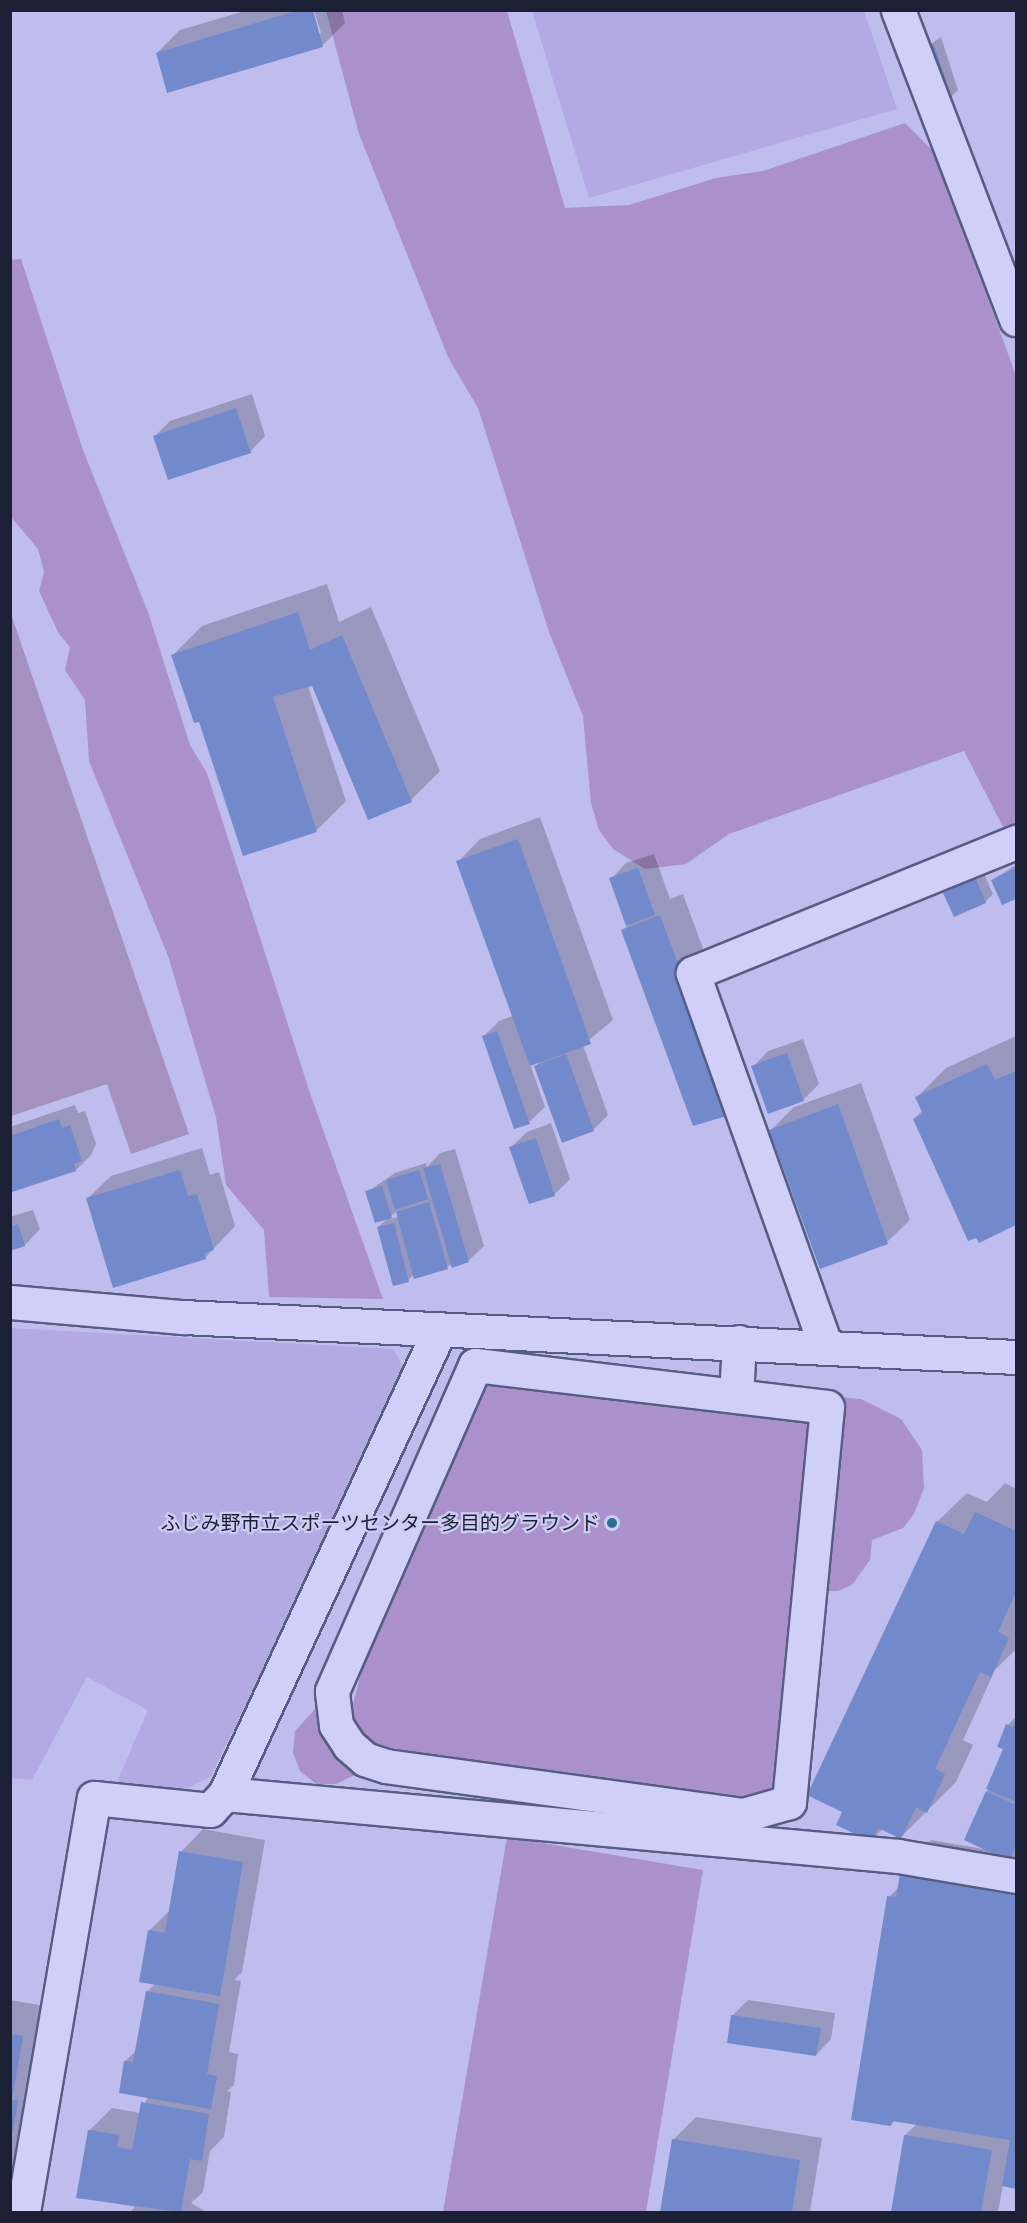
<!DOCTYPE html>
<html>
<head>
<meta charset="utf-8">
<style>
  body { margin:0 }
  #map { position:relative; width:1027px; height:2223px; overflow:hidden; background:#bebdee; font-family:"Roboto Serif","Noto Sans JP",serif }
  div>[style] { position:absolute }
  .farmland>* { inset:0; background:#b3aae3 }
  .green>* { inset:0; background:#ab91cb }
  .cemetery>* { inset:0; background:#a591bf }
  .shadow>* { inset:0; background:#0003 }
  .building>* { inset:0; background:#7289cc }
  .roads { filter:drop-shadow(2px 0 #565d85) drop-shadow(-2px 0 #565d85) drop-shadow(0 2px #565d85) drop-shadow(0 -2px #565d85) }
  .minor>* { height:33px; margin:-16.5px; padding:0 16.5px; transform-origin:16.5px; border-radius:16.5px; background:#d0cff9 }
  .dots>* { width:16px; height:16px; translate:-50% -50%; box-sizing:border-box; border:3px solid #cdccf5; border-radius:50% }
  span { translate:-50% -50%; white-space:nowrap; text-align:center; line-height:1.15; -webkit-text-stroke:4.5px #cdccf5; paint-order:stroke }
  .poi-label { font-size:20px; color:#1b2034 }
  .right { translate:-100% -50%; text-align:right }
  .frame { position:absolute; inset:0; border:12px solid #1b2034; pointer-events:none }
</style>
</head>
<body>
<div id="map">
  <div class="farmland">
    <div style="clip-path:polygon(532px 11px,864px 11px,897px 109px,589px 198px)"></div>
    <div style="clip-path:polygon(10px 1328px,394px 1349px,406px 1374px,211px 1776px,186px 1789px,116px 1784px,148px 1710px,87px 1677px,32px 1780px,11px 1778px)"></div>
  </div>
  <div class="green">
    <div style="clip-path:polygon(326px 11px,507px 11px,565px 208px,629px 205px,716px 178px,763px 171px,905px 123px,936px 154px,1016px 376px,1016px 825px,1004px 829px,964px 751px,729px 834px,686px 864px,645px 869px,613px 849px,599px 830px,591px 803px,583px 716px,549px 632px,478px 408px,448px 357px,359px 134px)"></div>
    <div style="clip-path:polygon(21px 259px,83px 450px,148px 612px,190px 745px,207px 773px,310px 1093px,383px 1299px,269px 1297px,264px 1230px,226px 1185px,216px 1117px,168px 956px,89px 761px,85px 700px,65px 670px,70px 647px,59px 634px,39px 591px,44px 572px,38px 549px,11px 517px,10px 260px)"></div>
    <div style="clip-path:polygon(479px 1380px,815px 1414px,781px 1797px,723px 1804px,470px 1764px,368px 1743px,351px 1712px,372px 1631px)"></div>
    <div style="clip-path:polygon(837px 1397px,861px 1399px,901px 1419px,922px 1450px,924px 1488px,914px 1514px,903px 1528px,872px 1540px,870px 1560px,852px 1585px,838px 1591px,820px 1591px)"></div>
    <div style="clip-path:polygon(316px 1708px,320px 1726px,335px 1754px,357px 1774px,336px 1784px,316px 1784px,300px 1771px,293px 1753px,295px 1731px)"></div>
    <div style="clip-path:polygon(507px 1837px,703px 1870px,646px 2212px,443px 2212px)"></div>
  </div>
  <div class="cemetery">
    <div style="clip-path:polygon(11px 614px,189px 1134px,131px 1154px,107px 1084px,11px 1116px)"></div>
  </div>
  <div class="shadow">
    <div style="clip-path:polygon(248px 10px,311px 10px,318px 33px,321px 33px,314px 10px,342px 10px,345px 23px,323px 45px,157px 53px,180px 30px)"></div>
    <div style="clip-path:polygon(941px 37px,958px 90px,951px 97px,925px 48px)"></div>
    <div style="clip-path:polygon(252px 394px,265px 436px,250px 452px,155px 436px,170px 421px)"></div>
    <div style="clip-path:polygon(327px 584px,339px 622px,371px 607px,440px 771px,411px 800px,313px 684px,308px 686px,346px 801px,317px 830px,244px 855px,200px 720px,173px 655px,202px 626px)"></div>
    <div style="clip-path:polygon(540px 817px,613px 1020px,583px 1045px,608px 1115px,593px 1130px,536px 1066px,542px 1060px,530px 1064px,545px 1107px,529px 1122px,484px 1036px,499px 1021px,513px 1016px,458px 862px,480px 839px)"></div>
    <div style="clip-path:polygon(654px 854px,670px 899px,683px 894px,755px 1090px,732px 1113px,623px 930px,627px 926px,611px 879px,626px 863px)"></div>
    <div style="clip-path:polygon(1016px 865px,1016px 897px,1003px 903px,992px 880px)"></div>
    <div style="clip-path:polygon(983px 872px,993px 894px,985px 902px,945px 893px)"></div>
    <div style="clip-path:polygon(1016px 1036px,1016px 1224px,979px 1241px,914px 1119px,923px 1110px,917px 1097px,946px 1068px)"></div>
    <div style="clip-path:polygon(803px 1039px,819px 1084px,803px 1100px,753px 1067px,768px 1051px)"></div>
    <div style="clip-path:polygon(861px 1083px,910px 1220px,887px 1242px,821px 1267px,771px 1130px,794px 1107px)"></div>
    <div style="clip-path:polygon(75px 1105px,78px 1113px,85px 1111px,96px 1144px,91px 1155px,76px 1170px,13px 1190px,10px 1127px)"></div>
    <div style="clip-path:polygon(551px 1123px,570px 1179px,554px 1195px,511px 1147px,527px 1132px)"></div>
    <div style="clip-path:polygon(202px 1148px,210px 1175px,219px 1172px,235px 1226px,205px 1258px,88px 1198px,111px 1176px)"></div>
    <div style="clip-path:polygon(evenodd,455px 1149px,484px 1246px,468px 1261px,415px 1274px,408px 1280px,378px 1227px,388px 1218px,367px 1192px,395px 1173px,426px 1163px,427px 1167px,440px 1153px,455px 1149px,397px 1211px,398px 1217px,388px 1219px,397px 1211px)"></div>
    <div style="clip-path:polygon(33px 1210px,40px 1229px,25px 1245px,10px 1249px,10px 1217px)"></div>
    <div style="clip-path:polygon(1005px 1483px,1016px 1489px,1016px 1649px,995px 1670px,963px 1740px,973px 1745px,956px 1782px,900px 1838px,883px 1829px,871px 1840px,844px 1811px,809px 1794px,938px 1521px,967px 1493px,987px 1502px)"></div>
    <div style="clip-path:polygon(1016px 1716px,1016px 2187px,1003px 2185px,998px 2212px,892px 2212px,905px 2135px,917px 2124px,895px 2120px,891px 2125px,889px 1897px,900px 1886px,902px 1869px,931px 1840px,983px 1849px,987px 1792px,1005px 1749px,1008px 1725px)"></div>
    <div style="clip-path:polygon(203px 1829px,265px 1840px,242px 1972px,234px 1980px,241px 1981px,229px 2052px,238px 2054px,234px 2085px,227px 2091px,231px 2092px,224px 2137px,210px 2151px,203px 2192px,191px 2203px,206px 2212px,130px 2212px,135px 2207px,78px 2197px,89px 2131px,112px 2108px,140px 2113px,148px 2097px,125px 2061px,137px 2050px,147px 1992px,155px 1984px,150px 1930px,171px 1909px,181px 1852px)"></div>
    <div style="clip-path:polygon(10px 2000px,51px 2007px,10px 2200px)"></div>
    <div style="clip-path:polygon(748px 2000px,835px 2013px,831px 2039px,816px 2055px,732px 2016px)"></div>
    <div style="clip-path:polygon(696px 2117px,822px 2138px,810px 2212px,662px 2212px,673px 2140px)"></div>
  </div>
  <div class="building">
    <div style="clip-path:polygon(299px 10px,313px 10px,323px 47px,167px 93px,156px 53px)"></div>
    <div style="clip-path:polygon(934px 44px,952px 99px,941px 102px,923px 47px)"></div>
    <div style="clip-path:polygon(236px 408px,251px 453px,168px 480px,153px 436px)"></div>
    <div style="clip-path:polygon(298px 612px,310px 650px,342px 635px,412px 802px,368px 820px,312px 686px,293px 691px,273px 697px,317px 832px,243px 856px,199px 722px,194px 723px,171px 655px)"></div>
    <div style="clip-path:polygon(518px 839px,591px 1044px,530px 1066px,456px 861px)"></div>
    <div style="clip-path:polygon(638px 868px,655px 915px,626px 926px,609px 878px)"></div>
    <div style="clip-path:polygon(1016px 868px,1016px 899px,1002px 905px,991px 880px)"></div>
    <div style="clip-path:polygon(976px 879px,986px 903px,954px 917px,943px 893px)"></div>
    <div style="clip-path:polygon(660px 915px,733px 1114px,693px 1126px,621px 930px)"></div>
    <div style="clip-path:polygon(497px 1031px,530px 1124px,514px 1129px,482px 1036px)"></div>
    <div style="clip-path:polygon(787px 1053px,804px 1101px,768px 1114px,751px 1066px)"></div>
    <div style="clip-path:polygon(566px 1054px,594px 1131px,562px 1143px,534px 1066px)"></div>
    <div style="clip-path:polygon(987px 1064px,995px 1080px,1016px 1071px,1016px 1225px,979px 1243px,976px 1238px,968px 1241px,913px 1119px,923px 1114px,915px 1097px)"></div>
    <div style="clip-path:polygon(838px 1104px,888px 1244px,820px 1269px,769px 1130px)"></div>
    <div style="clip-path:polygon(59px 1119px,62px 1128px,70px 1125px,82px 1161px,74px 1164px,76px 1171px,12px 1192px,10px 1136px)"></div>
    <div style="clip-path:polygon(536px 1138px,555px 1196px,529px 1204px,509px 1147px)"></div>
    <div style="clip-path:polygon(440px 1164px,469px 1262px,452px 1268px,423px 1168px)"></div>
    <div style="clip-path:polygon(180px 1170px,188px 1196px,197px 1194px,214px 1250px,204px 1253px,206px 1259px,113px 1288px,86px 1198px)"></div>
    <div style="clip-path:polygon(419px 1170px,428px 1199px,395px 1210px,386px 1180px)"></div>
    <div style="clip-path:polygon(382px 1186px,392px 1218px,375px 1223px,365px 1191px)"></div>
    <div style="clip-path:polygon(429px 1202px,448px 1269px,414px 1279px,396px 1212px)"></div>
    <div style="clip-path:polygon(394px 1223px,409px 1282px,393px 1286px,377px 1227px)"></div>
    <div style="clip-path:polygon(18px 1224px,25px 1246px,10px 1251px,10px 1227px)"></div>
    <div style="clip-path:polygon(975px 1512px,1016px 1531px,1016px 1592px,998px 1632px,1009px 1638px,991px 1677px,980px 1672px,935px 1769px,945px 1774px,927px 1813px,916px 1807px,901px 1839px,878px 1828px,872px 1842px,836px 1825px,842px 1812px,807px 1795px,936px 1521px,964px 1534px)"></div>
    <div style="clip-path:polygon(1016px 1718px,1016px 1802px,986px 1789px,1003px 1749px,997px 1747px,1006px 1724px,1013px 1727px)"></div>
    <div style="clip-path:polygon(986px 1791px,1016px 1805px,1016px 1845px,1009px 1861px,964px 1840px)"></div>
    <div style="clip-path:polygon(179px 1851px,243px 1862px,220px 1996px,139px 1982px,148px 1930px,165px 1933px)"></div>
    <div style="clip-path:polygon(901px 1868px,1016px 1887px,1016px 2189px,1002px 2186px,1010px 2140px,892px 2121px,891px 2126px,851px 2120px,887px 1896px,896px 1897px)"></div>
    <div style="clip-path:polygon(146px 1991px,219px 2004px,207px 2074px,217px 2076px,211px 2109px,119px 2093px,124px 2061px,133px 2062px)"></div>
    <div style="clip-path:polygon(731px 2015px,821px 2028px,816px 2056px,727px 2043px)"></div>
    <div style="clip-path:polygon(10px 2034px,23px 2036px,12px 2099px,10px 2099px)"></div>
    <div style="clip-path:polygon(10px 2100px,18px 2100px,13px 2132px,10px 2131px)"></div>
    <div style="clip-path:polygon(141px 2102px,209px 2114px,202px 2161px,190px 2159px,181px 2212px,76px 2198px,88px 2130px,119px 2135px,117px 2147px,132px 2150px)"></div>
    <div style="clip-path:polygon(904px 2135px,992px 2150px,981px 2212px,891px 2212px)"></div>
    <div style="clip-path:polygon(672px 2139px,800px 2160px,792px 2212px,660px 2212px)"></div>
  </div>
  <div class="roads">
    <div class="minor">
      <div style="left:898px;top:10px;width:331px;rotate:69.1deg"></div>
      <div style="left:10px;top:1302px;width:174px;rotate:5deg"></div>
      <div style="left:183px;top:1317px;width:834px;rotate:2.75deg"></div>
      <div style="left:826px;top:1347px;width:397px;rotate:-109.6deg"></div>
      <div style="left:693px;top:973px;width:349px;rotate:-22.1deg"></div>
      <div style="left:475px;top:1365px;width:354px;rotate:6.8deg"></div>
      <div style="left:827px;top:1407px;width:397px;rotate:95.5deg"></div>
      <div style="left:789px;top:1802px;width:48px;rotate:164.2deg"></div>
      <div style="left:743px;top:1815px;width:360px;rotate:-172.2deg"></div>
      <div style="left:386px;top:1766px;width:22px;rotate:-162deg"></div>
      <div style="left:365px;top:1759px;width:21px;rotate:-139deg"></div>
      <div style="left:349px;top:1745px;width:24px;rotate:-123deg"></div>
      <div style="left:336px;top:1725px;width:34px;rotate:-97deg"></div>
      <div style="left:332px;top:1691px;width:356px;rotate:-66.3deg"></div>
      <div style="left:736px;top:1396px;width:54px;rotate:-86.8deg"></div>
      <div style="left:225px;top:1794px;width:676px;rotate:5.26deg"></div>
      <div style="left:898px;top:1856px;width:120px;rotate:9.6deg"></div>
      <div style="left:23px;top:2212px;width:420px;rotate:-80.3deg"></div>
      <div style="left:94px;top:1798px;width:117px;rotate:5.9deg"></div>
      <div style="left:210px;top:1810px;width:22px;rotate:-47deg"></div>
      <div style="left:225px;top:1794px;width:512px;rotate:-65.19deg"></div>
    </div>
  </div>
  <div class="dots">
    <div style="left:612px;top:1523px;background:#267194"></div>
  </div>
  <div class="poi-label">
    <span class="right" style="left:600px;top:1523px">ふじみ野市⽴スポーツセンター多⽬的グラウンド</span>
  </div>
  <div class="frame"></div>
</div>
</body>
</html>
